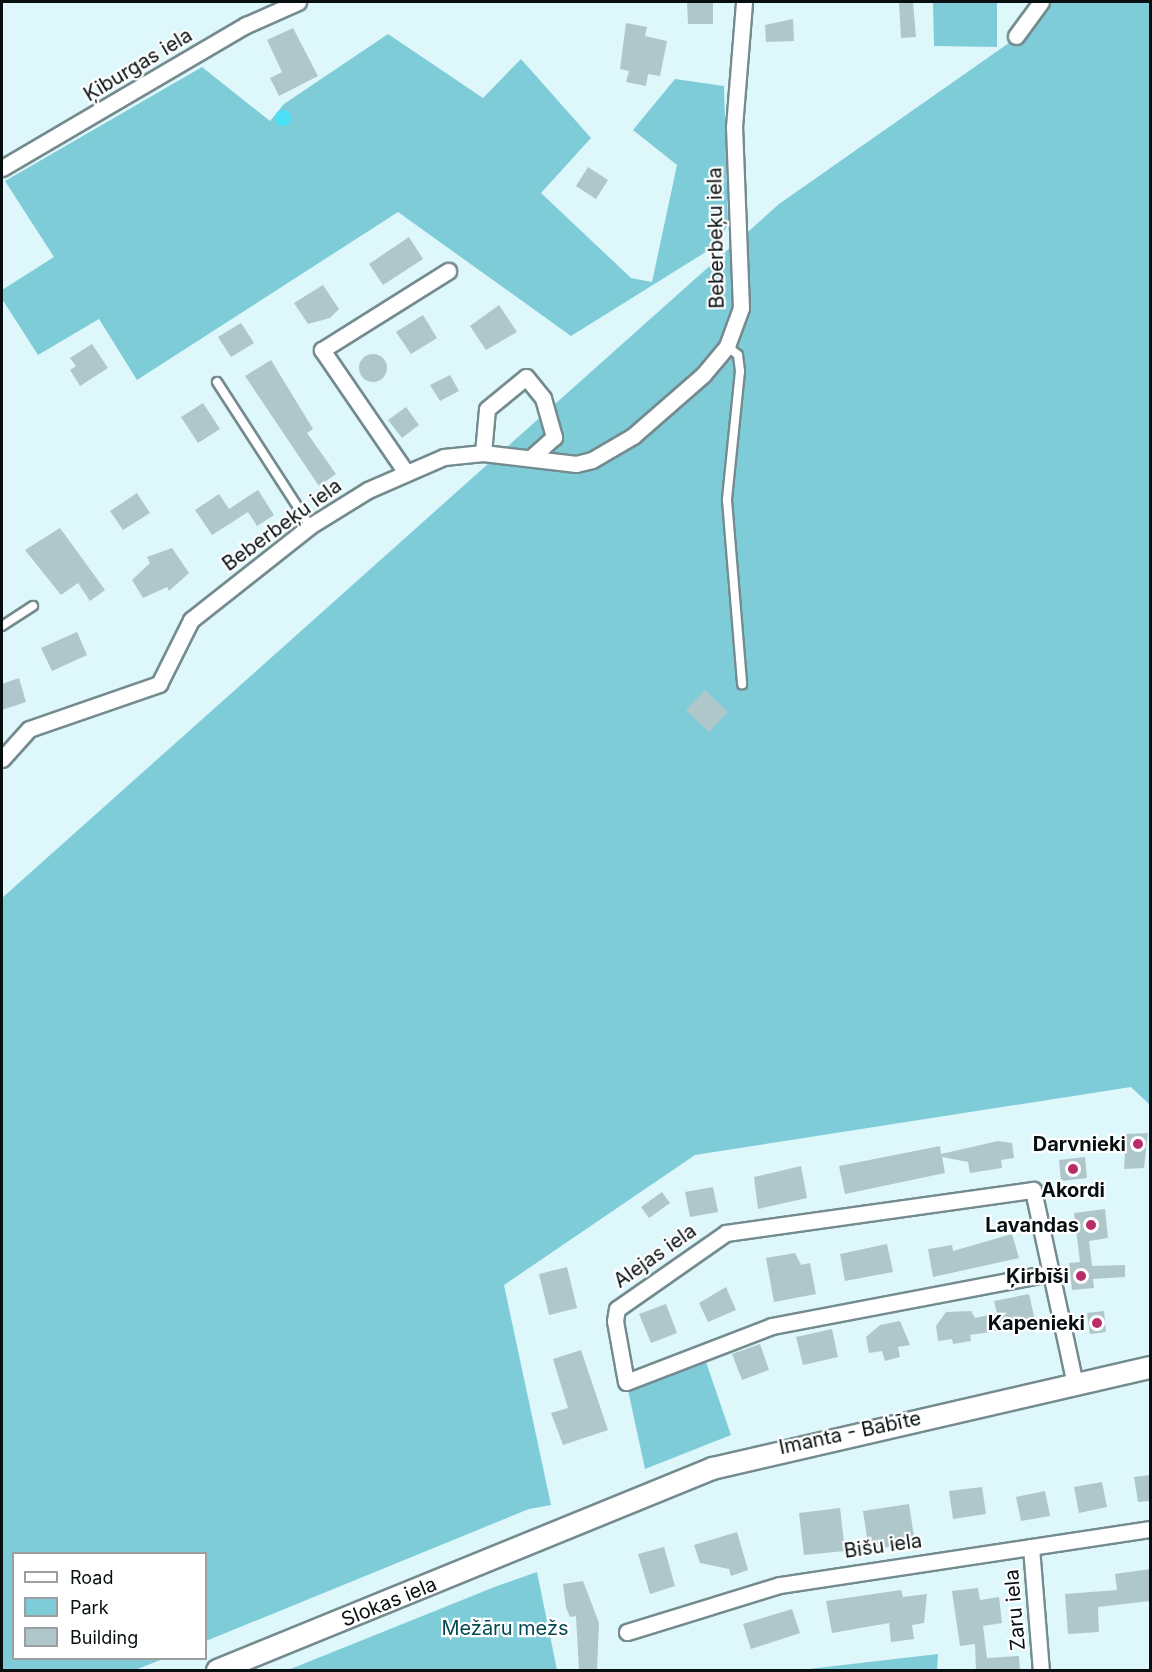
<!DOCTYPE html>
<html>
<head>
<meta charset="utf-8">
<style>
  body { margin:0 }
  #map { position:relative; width:1152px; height:1672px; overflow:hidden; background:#def7fb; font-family:Inter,sans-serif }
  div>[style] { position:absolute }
  .green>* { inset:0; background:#7fccd9 }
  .water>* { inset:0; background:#4ae0f6 }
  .round { border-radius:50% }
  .building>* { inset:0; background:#afc7cb }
  .roads { filter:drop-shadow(2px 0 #748b8f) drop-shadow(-2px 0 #748b8f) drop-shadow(0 2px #748b8f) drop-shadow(0 -2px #748b8f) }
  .service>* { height:8px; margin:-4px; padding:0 4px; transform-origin:4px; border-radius:4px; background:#fff }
  .minor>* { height:15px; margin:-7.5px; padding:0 7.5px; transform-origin:7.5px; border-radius:7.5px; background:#fff }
  .secondary>* { height:21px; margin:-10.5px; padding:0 10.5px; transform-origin:10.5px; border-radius:10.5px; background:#fff }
  .dots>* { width:16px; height:16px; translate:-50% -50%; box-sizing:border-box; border:3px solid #fff; border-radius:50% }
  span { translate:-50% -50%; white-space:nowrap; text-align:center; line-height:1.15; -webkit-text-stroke:4.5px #fff; paint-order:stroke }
  .street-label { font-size:20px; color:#070f10 }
  .poi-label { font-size:20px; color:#070f10; font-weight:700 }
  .right { translate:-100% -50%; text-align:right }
  .park-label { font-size:20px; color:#054952 }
  .frame { position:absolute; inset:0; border:3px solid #070f10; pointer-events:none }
  .legend { position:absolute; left:12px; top:1552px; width:195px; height:108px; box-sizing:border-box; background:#fff; border:2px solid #9c9f9f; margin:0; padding:8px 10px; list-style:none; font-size:18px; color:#070f10 }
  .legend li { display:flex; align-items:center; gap:12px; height:30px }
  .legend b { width:30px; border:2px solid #9c9f9f }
</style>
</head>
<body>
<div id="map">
  <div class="green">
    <div style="clip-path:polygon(933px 2px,997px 2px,997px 47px,934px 46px)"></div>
    <div style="clip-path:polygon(1048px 2px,1150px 2px,1150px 1105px,1131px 1087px,695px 1155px,504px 1285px,551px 1505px,529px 1509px,206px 1641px,206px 1554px,14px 1554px,14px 1658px,163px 1659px,135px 1670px,2px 1670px,2px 898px,779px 204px,1016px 38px)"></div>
    <div style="clip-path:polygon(388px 34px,483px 98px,521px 59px,591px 138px,541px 193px,631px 278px,652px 282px,677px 165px,633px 130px,675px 79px,724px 86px,728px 225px,717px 245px,571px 336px,398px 212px,137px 380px,99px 319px,38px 355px,2px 299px,2px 290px,54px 257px,5px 181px,202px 67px,270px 121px,284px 104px)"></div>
    <div style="clip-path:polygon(705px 1359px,731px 1435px,645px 1469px,628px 1390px)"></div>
    <div style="clip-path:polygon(537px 1572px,557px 1670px,288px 1670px,497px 1586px)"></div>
    <div style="clip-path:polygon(938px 1654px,937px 1670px,800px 1670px)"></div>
  </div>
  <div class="water">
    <div class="round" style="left:275px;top:110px;width:16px;height:16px"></div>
  </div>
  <div class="building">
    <div style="clip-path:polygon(687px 2px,713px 2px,713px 24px,688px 24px)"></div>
    <div style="clip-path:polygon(899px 2px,913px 2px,916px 37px,901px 38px)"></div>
    <div style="clip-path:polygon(793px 19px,794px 41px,766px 42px,765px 25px)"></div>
    <div style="clip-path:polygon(626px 23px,647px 27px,645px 36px,667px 41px,660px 76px,648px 74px,646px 86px,626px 82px,629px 71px,620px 69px)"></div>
    <div style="clip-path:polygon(293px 28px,318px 76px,279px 96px,270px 78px,282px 72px,267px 40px)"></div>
    <div style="clip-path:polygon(588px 167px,608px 180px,596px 199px,576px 186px)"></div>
    <div style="clip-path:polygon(409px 237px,423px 259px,383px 285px,369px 264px)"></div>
    <div style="clip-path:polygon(323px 285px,339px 309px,330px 318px,308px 324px,294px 303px)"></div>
    <div style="clip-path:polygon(499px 305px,517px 332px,486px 350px,470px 326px)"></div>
    <div style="clip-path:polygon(423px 315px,437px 338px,411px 354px,396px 332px)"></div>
    <div style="clip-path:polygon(241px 323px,254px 343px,231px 357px,218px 337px)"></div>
    <div style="clip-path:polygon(92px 344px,108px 368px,80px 386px,70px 370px,76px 366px,70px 358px)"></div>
    <div class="round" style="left:359px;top:354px;width:28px;height:28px"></div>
    <div style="clip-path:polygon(271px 360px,313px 429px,307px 433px,336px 474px,319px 486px,245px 376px)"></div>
    <div style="clip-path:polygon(450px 375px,459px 391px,440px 401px,430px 385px)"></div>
    <div style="clip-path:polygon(203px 403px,220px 429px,198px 443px,181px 417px)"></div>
    <div style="clip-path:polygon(406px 407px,419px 425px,402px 438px,388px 420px)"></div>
    <div style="clip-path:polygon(258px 490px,274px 515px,257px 526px,248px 512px,212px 535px,195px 510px,219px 494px,229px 509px)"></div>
    <div style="clip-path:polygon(137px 493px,150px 513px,123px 530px,110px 511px)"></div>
    <div style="clip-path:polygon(60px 528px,105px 590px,90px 601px,78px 583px,61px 595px,25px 550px)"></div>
    <div style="clip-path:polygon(172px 548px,189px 573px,169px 591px,167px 587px,143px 598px,132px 580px,150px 563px,147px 557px)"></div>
    <div style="clip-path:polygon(77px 632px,87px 655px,52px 671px,41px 648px)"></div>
    <div style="clip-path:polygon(19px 678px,26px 702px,2px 710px,2px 684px)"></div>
    <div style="clip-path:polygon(705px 690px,728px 712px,709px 732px,686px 710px)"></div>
    <div style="clip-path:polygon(1148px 1133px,1144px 1168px,1124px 1169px,1126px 1134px)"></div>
    <div style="clip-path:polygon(998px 1141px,1012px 1143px,1014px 1158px,1001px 1160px,1002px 1168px,970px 1173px,968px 1162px,942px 1157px,945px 1173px,845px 1194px,839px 1166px,940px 1146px,941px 1154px)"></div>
    <div style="clip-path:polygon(1085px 1157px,1087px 1178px,1061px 1181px,1059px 1160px)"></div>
    <div style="clip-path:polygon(801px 1166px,807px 1198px,758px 1209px,754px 1177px)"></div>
    <div style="clip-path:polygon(713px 1187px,718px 1212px,690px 1217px,685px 1192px)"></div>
    <div style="clip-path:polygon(662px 1192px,670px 1203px,649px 1218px,641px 1207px)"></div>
    <div style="clip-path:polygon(1105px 1209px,1108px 1238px,1089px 1241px,1092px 1266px,1125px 1265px,1125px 1277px,1093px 1279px,1094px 1288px,1072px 1290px,1069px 1263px,1080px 1262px,1074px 1213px)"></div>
    <div style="clip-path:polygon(1012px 1234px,1019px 1258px,933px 1277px,928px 1249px,952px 1245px,953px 1251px)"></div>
    <div style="clip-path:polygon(887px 1244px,893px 1272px,845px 1281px,840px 1254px)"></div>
    <div style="clip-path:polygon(795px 1253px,801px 1265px,810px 1263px,816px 1294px,774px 1302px,766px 1258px)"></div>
    <div style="clip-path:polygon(567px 1267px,577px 1308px,549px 1315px,539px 1274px)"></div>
    <div style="clip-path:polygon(726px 1287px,736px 1310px,708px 1322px,699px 1303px)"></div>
    <div style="clip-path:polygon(1029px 1294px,1036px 1325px,970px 1335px,971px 1341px,953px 1344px,952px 1339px,938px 1341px,936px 1326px,946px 1312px,971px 1311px,975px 1318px,997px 1313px,994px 1301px)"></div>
    <div style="clip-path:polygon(666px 1304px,677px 1333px,651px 1343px,639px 1314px)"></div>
    <div style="clip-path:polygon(1104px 1311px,1106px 1332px,1090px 1334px,1087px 1313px)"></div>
    <div style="clip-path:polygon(900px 1321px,910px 1345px,898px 1347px,900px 1357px,885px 1361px,882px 1351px,869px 1353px,866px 1337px,880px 1325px)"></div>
    <div style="clip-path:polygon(832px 1329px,838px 1357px,803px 1365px,796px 1337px)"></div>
    <div style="clip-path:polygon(760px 1344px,769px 1370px,742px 1380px,732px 1354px)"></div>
    <div style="clip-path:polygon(581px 1350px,608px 1430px,563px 1445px,551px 1413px,568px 1408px,553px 1359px)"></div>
    <div style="clip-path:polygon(1150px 1475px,1150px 1501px,1138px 1502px,1134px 1477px)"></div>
    <div style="clip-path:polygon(1102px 1482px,1107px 1507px,1079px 1513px,1074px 1487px)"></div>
    <div style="clip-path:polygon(982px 1487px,986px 1514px,953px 1519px,949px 1491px)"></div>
    <div style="clip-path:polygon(1045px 1491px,1050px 1516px,1021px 1521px,1016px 1497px)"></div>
    <div style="clip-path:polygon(909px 1504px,915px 1543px,869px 1550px,863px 1511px)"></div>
    <div style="clip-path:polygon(840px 1508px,845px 1551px,804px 1555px,799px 1513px)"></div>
    <div style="clip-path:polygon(737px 1532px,748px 1570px,731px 1576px,729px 1569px,700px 1563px,694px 1545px)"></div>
    <div style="clip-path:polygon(664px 1547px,675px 1586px,650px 1594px,638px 1554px)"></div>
    <div style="clip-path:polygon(1150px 1569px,1150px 1601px,1098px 1607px,1099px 1632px,1068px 1634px,1065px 1594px,1117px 1590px,1115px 1574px)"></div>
    <div style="clip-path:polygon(583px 1581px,599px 1623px,597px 1671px,579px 1671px,576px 1616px,570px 1617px,566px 1608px,563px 1584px)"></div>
    <div style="clip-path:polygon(978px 1588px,980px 1600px,999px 1597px,1002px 1623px,983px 1626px,987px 1658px,1019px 1656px,1020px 1671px,976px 1671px,975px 1644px,960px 1646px,952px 1591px)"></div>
    <div style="clip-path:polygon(901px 1590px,903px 1597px,927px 1594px,924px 1623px,912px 1625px,914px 1639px,891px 1642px,889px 1623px,832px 1633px,826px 1601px)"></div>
    <div style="clip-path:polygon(792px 1609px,800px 1633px,751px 1649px,743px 1624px)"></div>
  </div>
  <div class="roads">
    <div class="service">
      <div style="left:727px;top:346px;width:14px;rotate:39deg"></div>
      <div style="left:738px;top:355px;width:16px;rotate:83deg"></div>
      <div style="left:740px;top:371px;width:130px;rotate:95.8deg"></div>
      <div style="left:727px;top:500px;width:185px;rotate:85.3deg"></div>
      <div style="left:217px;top:382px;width:171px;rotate:57.1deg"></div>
      <div style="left:2px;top:626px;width:37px;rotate:-33deg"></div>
    </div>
    <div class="minor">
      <div style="left:1016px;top:36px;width:42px;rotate:-53.7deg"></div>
      <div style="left:2px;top:168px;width:283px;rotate:-30.4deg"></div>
      <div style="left:246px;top:25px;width:57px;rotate:-23.9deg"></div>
      <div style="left:483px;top:453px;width:44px;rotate:-84.8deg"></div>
      <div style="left:487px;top:409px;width:50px;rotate:-39.4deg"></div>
      <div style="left:526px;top:377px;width:27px;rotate:51deg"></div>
      <div style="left:543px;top:398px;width:41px;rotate:74.2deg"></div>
      <div style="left:554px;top:437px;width:30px;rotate:138deg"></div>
      <div style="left:405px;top:471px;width:147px;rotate:-124.4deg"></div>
      <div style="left:322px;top:350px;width:149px;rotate:-32.1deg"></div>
      <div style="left:2px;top:759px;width:40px;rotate:-48deg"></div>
      <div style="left:29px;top:729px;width:138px;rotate:-19.1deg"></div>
      <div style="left:159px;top:684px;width:72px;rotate:-63.4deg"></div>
      <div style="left:191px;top:620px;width:152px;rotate:-38.3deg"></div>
      <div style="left:310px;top:526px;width:68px;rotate:-31.8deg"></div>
      <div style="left:368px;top:490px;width:83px;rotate:-23.5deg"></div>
      <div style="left:444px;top:457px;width:39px;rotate:-6deg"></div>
      <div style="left:483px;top:453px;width:94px;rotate:6.7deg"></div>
      <div style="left:576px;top:464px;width:16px;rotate:-14deg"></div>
      <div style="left:592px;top:460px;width:48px;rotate:-30.3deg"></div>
      <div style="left:633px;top:436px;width:93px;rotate:-41.1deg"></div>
      <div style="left:703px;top:375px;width:38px;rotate:-50deg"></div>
      <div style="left:727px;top:346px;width:40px;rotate:-69.8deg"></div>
      <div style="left:741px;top:308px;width:181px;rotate:-92.2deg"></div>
      <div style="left:734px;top:127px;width:125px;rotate:-85.4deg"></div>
      <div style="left:1050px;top:1273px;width:283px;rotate:169.2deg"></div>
      <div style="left:772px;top:1326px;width:156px;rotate:159deg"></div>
      <div style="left:626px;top:1382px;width:62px;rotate:-100.2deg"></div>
      <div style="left:615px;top:1321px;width:12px;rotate:-81deg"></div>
      <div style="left:617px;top:1309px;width:133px;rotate:-34.9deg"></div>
      <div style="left:726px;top:1233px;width:310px;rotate:-8deg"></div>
      <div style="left:1033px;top:1190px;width:198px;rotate:77.8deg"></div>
      <div style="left:1031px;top:1547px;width:123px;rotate:85.4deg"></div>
      <div style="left:627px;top:1632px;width:160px;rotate:-17.1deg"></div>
      <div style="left:780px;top:1585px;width:374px;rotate:-8.6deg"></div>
    </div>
    <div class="secondary">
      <div style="left:217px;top:1670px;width:535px;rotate:-22.2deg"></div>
      <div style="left:712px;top:1468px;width:449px;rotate:-13deg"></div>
    </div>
  </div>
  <div class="dots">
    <div style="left:1138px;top:1144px;background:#b82d69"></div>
    <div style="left:1073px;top:1169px;background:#b82d69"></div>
    <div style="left:1091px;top:1225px;background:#b82d69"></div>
    <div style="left:1081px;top:1276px;background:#b82d69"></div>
    <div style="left:1097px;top:1323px;background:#b82d69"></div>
  </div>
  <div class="street-label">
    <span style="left:138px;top:65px;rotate:-31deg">Ķiburgas iela</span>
    <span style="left:716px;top:238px;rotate:-91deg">Beberbeķu iela</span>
    <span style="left:282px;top:525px;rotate:-36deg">Beberbeķu iela</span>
    <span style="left:655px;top:1256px;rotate:-35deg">Alejas iela</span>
    <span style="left:850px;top:1433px;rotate:-12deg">Imanta - Babīte</span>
    <span style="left:883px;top:1546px;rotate:-8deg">Bišu iela</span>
    <span style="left:389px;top:1602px;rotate:-22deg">Slokas iela</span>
    <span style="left:1015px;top:1610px;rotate:-95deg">Zaru iela</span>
  </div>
  <div class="poi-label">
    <span class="right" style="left:1126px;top:1144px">Darvnieki</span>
    <span style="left:1073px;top:1190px">Akordi</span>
    <span class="right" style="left:1079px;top:1225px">Lavandas</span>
    <span class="right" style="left:1069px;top:1276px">Ķirbīši</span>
    <span class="right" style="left:1085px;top:1323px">Kapenieki</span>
  </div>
  <div class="park-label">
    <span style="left:505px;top:1628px">Mežāru mežs</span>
  </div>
  <div class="frame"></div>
  <ul class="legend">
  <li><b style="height:8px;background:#fff"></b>Road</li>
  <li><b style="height:16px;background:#7fccd9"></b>Park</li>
  <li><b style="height:16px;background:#afc7cb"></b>Building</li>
  </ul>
</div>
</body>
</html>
